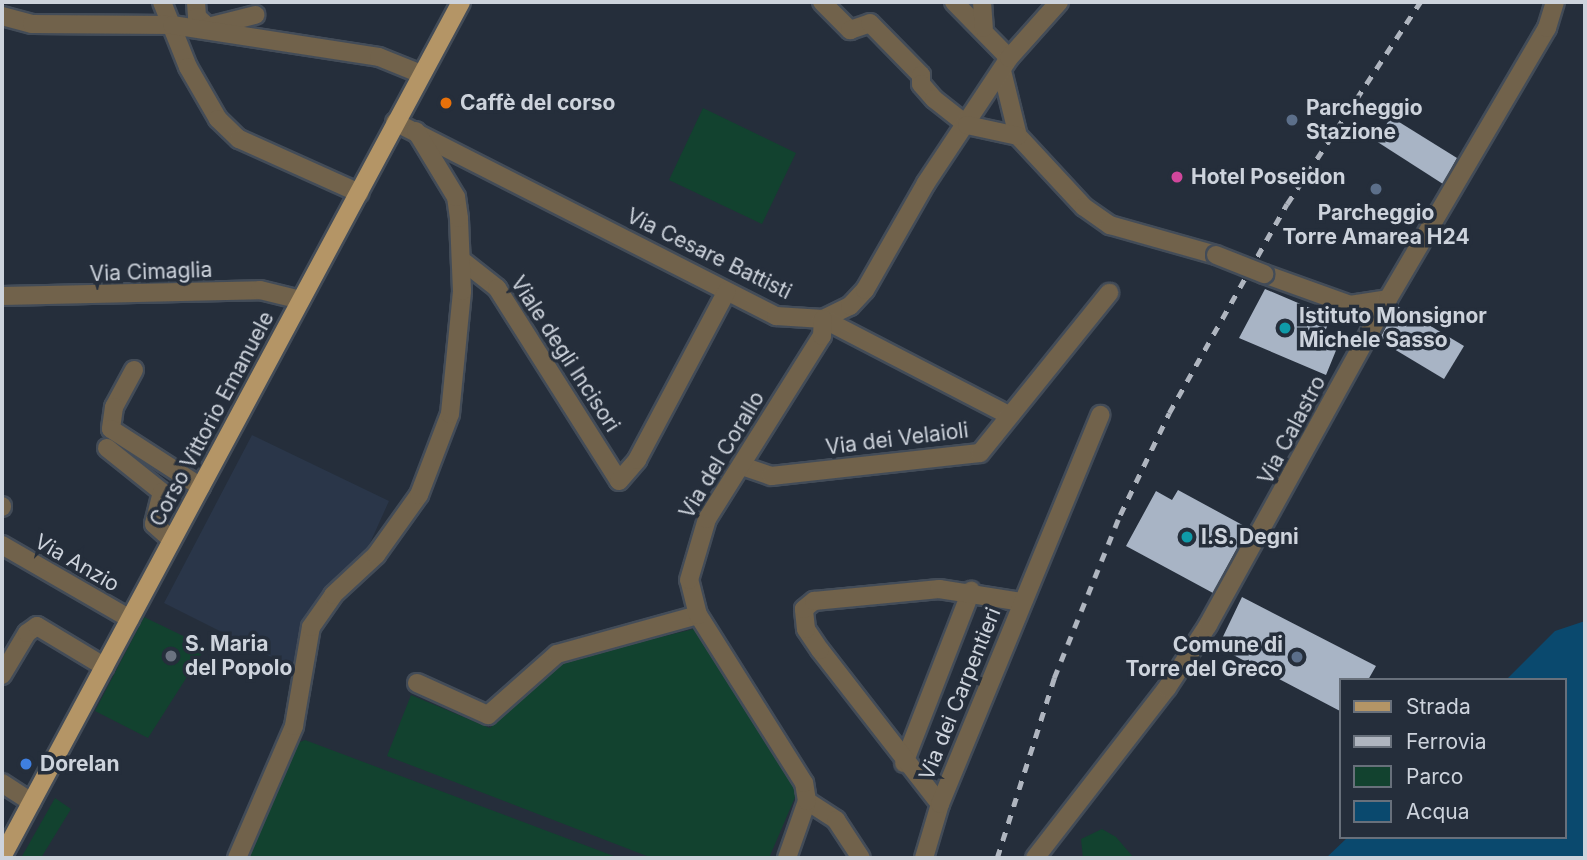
<!DOCTYPE html>
<html>
<head>
<meta charset="utf-8">
<style>
  body { margin:0 }
  #map { position:relative; width:1587px; height:860px; overflow:hidden; background:#252e3b; font-family:Inter,sans-serif }
  div>[style] { position:absolute }
  .built>* { inset:0; background:#2a3649 }
  .green>* { inset:0; background:#12422f }
  .water>* { inset:0; background:#0a496e }
  .building>* { inset:0; background:#a8b4c5 }
  .roads { filter:drop-shadow(2px 0 #434c58) drop-shadow(-2px 0 #434c58) drop-shadow(0 2px #434c58) drop-shadow(0 -2px #434c58) }
  .minor>* { height:18px; margin:-9px; padding:0 9px; transform-origin:9px; border-radius:9px; background:#71624b }
  .major>* { height:18px; margin:-9px; padding:0 9px; transform-origin:9px; border-radius:9px; background:#b49566 }
  .rail>* { height:4.5px; margin-top:-2.25px; transform-origin:0; background:repeating-linear-gradient(90deg,#afb5bf 0 9px,transparent 0 18px) }
  .bridges { filter:drop-shadow(2px 0 #434c58) drop-shadow(-2px 0 #434c58) drop-shadow(0 2px #434c58) drop-shadow(0 -2px #434c58) }
  .minor-bridge>* { height:18px; margin:-9px; padding:0 9px; transform-origin:9px; border-radius:9px; background:#71624b }
  .dots>* { width:19px; height:19px; translate:-50% -50%; box-sizing:border-box; border:4px solid #252e3b; border-radius:50% }
  span { translate:-50% -50%; white-space:nowrap; text-align:center; line-height:1.15; -webkit-text-stroke:7px #252e3b; paint-order:stroke }
  .poi-label { font-size:21px; color:#cdd3dc; font-weight:700 }
  .left { translate:0 -50%; text-align:left }
  .right { translate:-100% -50%; text-align:right }
  .street-label { font-size:21px; color:#cdd3dc }
  .frame { position:absolute; inset:0; border:4px solid #cdd3dc; pointer-events:none }
  .legend { position:absolute; left:1339px; top:678px; width:228px; height:161px; box-sizing:border-box; background:#252e3b; border:2px solid #68707b; margin:0; padding:9px 12px; list-style:none; font-size:21px; color:#cdd3dc }
  .legend li { display:flex; align-items:center; gap:14px; height:35px }
  .legend b { width:35px; border:2px solid #68707b }
</style>
</head>
<body>
<div id="map">
  <div class="built">
    <div style="clip-path:polygon(252px 435px,389px 501px,366px 552px,304px 619px,297px 670px,164px 603px)"></div>
  </div>
  <div class="green">
    <div style="clip-path:polygon(703px 108px,796px 153px,762px 224px,669px 180px)"></div>
    <div style="clip-path:polygon(144px 617px,206px 647px,148px 738px,95px 711px)"></div>
    <div style="clip-path:polygon(694px 629px,790px 773px,796px 795px,769px 858px,652px 858px,387px 756px,411px 695px,490px 728px,555px 662px)"></div>
    <div style="clip-path:polygon(305px 740px,619px 858px,245px 858px,295px 744px)"></div>
    <div style="clip-path:polygon(55px 798px,71px 809px,41px 858px,21px 858px)"></div>
    <div style="clip-path:polygon(1102px 829px,1116px 837px,1134px 858px,1083px 858px,1081px 839px)"></div>
  </div>
  <div class="water">
    <div style="clip-path:polygon(1585px 621px,1585px 858px,1326px 858px,1348px 837px,1564px 837px,1564px 680px,1506px 680px,1555px 631px)"></div>
  </div>
  <div class="building">
    <div style="clip-path:polygon(1391px 117px,1457px 158px,1443px 184px,1376px 141px)"></div>
    <div style="clip-path:polygon(1265px 289px,1331px 317px,1321px 341px,1337px 348px,1326px 375px,1239px 338px)"></div>
    <div style="clip-path:polygon(1397px 306px,1464px 346px,1444px 379px,1379px 340px)"></div>
    <div style="clip-path:polygon(1178px 490px,1248px 528px,1213px 593px,1126px 546px,1156px 491px,1172px 500px)"></div>
    <div style="clip-path:polygon(1242px 597px,1376px 666px,1368px 680px,1340px 680px,1340px 711px,1218px 647px)"></div>
  </div>
  <div class="roads">
    <div class="minor">
      <div style="left:162px;top:2px;width:70px;rotate:68.2deg"></div>
      <div style="left:188px;top:67px;width:60px;rotate:60deg"></div>
      <div style="left:218px;top:119px;width:29px;rotate:44deg"></div>
      <div style="left:239px;top:139px;width:132px;rotate:24.2deg"></div>
      <div style="left:196px;top:2px;width:15px;rotate:86deg"></div>
      <div style="left:197px;top:17px;width:15px;rotate:42deg"></div>
      <div style="left:208px;top:27px;width:49px;rotate:-14.3deg"></div>
      <div style="left:822px;top:2px;width:40px;rotate:45deg"></div>
      <div style="left:850px;top:30px;width:21px;rotate:-19deg"></div>
      <div style="left:870px;top:23px;width:73px;rotate:45.6deg"></div>
      <div style="left:921px;top:75px;width:9px;rotate:90deg"></div>
      <div style="left:921px;top:84px;width:20px;rotate:49deg"></div>
      <div style="left:934px;top:99px;width:42px;rotate:38.2deg"></div>
      <div style="left:954px;top:2px;width:78px;rotate:45.5deg"></div>
      <div style="left:982px;top:2px;width:26px;rotate:86deg"></div>
      <div style="left:2px;top:16px;width:31px;rotate:15deg"></div>
      <div style="left:32px;top:24px;width:140px;rotate:0.4deg"></div>
      <div style="left:172px;top:25px;width:209px;rotate:8.8deg"></div>
      <div style="left:379px;top:57px;width:45px;rotate:22deg"></div>
      <div style="left:1002px;top:71px;width:67px;rotate:76.2deg"></div>
      <div style="left:1018px;top:136px;width:97px;rotate:47.1deg"></div>
      <div style="left:1084px;top:207px;width:32px;rotate:35deg"></div>
      <div style="left:1110px;top:225px;width:110px;rotate:15.8deg"></div>
      <div style="left:395px;top:122px;width:428px;rotate:27deg"></div>
      <div style="left:776px;top:316px;width:47px;rotate:3.7deg"></div>
      <div style="left:823px;top:319px;width:30px;rotate:-26deg"></div>
      <div style="left:850px;top:306px;width:22px;rotate:-47deg"></div>
      <div style="left:865px;top:290px;width:123px;rotate:-60.3deg"></div>
      <div style="left:926px;top:183px;width:150px;rotate:-56.4deg"></div>
      <div style="left:1009px;top:58px;width:75px;rotate:-48.2deg"></div>
      <div style="left:967px;top:125px;width:52px;rotate:12.2deg"></div>
      <div style="left:464px;top:262px;width:42px;rotate:38.2deg"></div>
      <div style="left:497px;top:288px;width:228px;rotate:57.7deg"></div>
      <div style="left:619px;top:481px;width:28px;rotate:-49deg"></div>
      <div style="left:637px;top:460px;width:191px;rotate:-62deg"></div>
      <div style="left:1264px;top:274px;width:91px;rotate:19.8deg"></div>
      <div style="left:1350px;top:305px;width:38px;rotate:-9deg"></div>
      <div style="left:2px;top:296px;width:258px;rotate:-1.3deg"></div>
      <div style="left:260px;top:290px;width:42px;rotate:13.7deg"></div>
      <div style="left:823px;top:319px;width:208px;rotate:27.4deg"></div>
      <div style="left:134px;top:370px;width:42px;rotate:118.4deg"></div>
      <div style="left:114px;top:407px;width:22px;rotate:98deg"></div>
      <div style="left:111px;top:429px;width:107px;rotate:32.8deg"></div>
      <div style="left:107px;top:448px;width:70px;rotate:38.7deg"></div>
      <div style="left:162px;top:492px;width:33px;rotate:104deg"></div>
      <div style="left:154px;top:524px;width:24px;rotate:42deg"></div>
      <div style="left:742px;top:466px;width:31px;rotate:19deg"></div>
      <div style="left:771px;top:476px;width:210px;rotate:-6.3deg"></div>
      <div style="left:980px;top:453px;width:206px;rotate:-51.1deg"></div>
      <div style="left:2px;top:507px;width:1px;rotate:-90deg"></div>
      <div style="left:2px;top:545px;width:148px;rotate:30deg"></div>
      <div style="left:2px;top:675px;width:49px;rotate:-59.2deg"></div>
      <div style="left:27px;top:633px;width:12px;rotate:-35deg"></div>
      <div style="left:37px;top:626px;width:79px;rotate:31.1deg"></div>
      <div style="left:417px;top:683px;width:78px;rotate:24.3deg"></div>
      <div style="left:488px;top:715px;width:92px;rotate:-41.5deg"></div>
      <div style="left:557px;top:654px;width:146px;rotate:-15.5deg"></div>
      <div style="left:904px;top:763px;width:185px;rotate:-68.7deg"></div>
      <div style="left:2px;top:783px;width:35px;rotate:33deg"></div>
      <div style="left:807px;top:801px;width:35px;rotate:33deg"></div>
      <div style="left:836px;top:820px;width:45px;rotate:56.7deg"></div>
      <div style="left:940px;top:804px;width:195px;rotate:-127.9deg"></div>
      <div style="left:820px;top:650px;width:25px;rotate:-124deg"></div>
      <div style="left:806px;top:629px;width:20px;rotate:-96deg"></div>
      <div style="left:804px;top:609px;width:13px;rotate:-39deg"></div>
      <div style="left:814px;top:601px;width:126px;rotate:-5.5deg"></div>
      <div style="left:939px;top:589px;width:83px;rotate:9deg"></div>
      <div style="left:237px;top:858px;width:144px;rotate:-66.6deg"></div>
      <div style="left:294px;top:726px;width:100px;rotate:-80.3deg"></div>
      <div style="left:311px;top:627px;width:39px;rotate:-55deg"></div>
      <div style="left:333px;top:595px;width:59px;rotate:-42.9deg"></div>
      <div style="left:376px;top:555px;width:74px;rotate:-54.4deg"></div>
      <div style="left:419px;top:495px;width:87px;rotate:-69.1deg"></div>
      <div style="left:450px;top:414px;width:124px;rotate:-84.4deg"></div>
      <div style="left:462px;top:291px;width:73px;rotate:-92.4deg"></div>
      <div style="left:459px;top:218px;width:21px;rotate:-98deg"></div>
      <div style="left:456px;top:197px;width:77px;rotate:-121.2deg"></div>
      <div style="left:787px;top:858px;width:60px;rotate:-70.7deg"></div>
      <div style="left:807px;top:801px;width:18px;rotate:-99deg"></div>
      <div style="left:804px;top:783px;width:199px;rotate:-122.2deg"></div>
      <div style="left:698px;top:615px;width:36px;rotate:-104deg"></div>
      <div style="left:689px;top:580px;width:64px;rotate:-73.6deg"></div>
      <div style="left:707px;top:519px;width:216px;rotate:-57.9deg"></div>
      <div style="left:822px;top:336px;width:17px;rotate:-87deg"></div>
      <div style="left:924px;top:858px;width:56px;rotate:-73.5deg"></div>
      <div style="left:940px;top:804px;width:421px;rotate:-67.6deg"></div>
      <div style="left:1035px;top:858px;width:215px;rotate:-52.2deg"></div>
      <div style="left:1167px;top:688px;width:75px;rotate:-56.9deg"></div>
      <div style="left:1208px;top:625px;width:372px;rotate:-61.1deg"></div>
      <div style="left:1388px;top:299px;width:314px;rotate:-59.6deg"></div>
      <div style="left:1547px;top:28px;width:27px;rotate:-73deg"></div>
    </div>
    <div class="major">
      <div style="left:2px;top:857px;width:970px;rotate:-61.77deg"></div>
    </div>
  </div>
  <div class="rail">
    <div style="left:997px;top:858px;width:189px;rotate:-72.4deg"></div>
    <div style="left:1054px;top:678px;width:176px;rotate:-68deg"></div>
    <div style="left:1120px;top:515px;width:113px;rotate:-64.3deg"></div>
    <div style="left:1169px;top:413px;width:240px;rotate:-60.6deg"></div>
    <div style="left:1287px;top:204px;width:242px;rotate:-56.6deg"></div>
  </div>
  <div class="bridges">
    <div class="minor-bridge">
      <div style="left:1216px;top:255px;width:52px;rotate:21.6deg"></div>
    </div>
  </div>
  <div class="dots">
    <div style="left:446px;top:103px;background:#e8710a"></div>
    <div style="left:1292px;top:120px;background:#5c6f8a"></div>
    <div style="left:1177px;top:177px;background:#d1479c"></div>
    <div style="left:1376px;top:189px;background:#5c6f8a"></div>
    <div style="left:1285px;top:328px;background:#0f9aa8"></div>
    <div style="left:1187px;top:537px;background:#0f9aa8"></div>
    <div style="left:171px;top:656px;background:#6b7280"></div>
    <div style="left:1297px;top:657px;background:#5c6f8a"></div>
    <div style="left:26px;top:764px;background:#3f7fe0"></div>
  </div>
  <div class="poi-label">
    <span class="left" style="left:460px;top:103px">Caffè del corso</span>
    <span class="left" style="left:1306px;top:120px">Parcheggio<br>Stazione</span>
    <span class="left" style="left:1191px;top:177px">Hotel Poseidon</span>
    <span style="left:1376px;top:225px">Parcheggio<br>Torre Amarea H24</span>
    <span class="left" style="left:1299px;top:328px">Istituto Monsignor<br>Michele Sasso</span>
    <span class="left" style="left:1201px;top:537px">I.S. Degni</span>
    <span class="left" style="left:185px;top:656px">S. Maria<br>del Popolo</span>
    <span class="right" style="left:1283px;top:657px">Comune di<br>Torre del Greco</span>
    <span class="left" style="left:40px;top:764px">Dorelan</span>
  </div>
  <div class="street-label">
    <span style="left:709px;top:254px;rotate:26deg">Via Cesare Battisti</span>
    <span style="left:151px;top:272px;rotate:-2deg">Via Cimaglia</span>
    <span style="left:565px;top:354px;rotate:57deg">Viale degli Incisori</span>
    <span style="left:212px;top:419px;rotate:-62deg">Corso Vittorio Emanuele</span>
    <span style="left:1292px;top:430px;rotate:-62deg">Via Calastro</span>
    <span style="left:897px;top:439px;rotate:-7deg">Via dei Velaioli</span>
    <span style="left:722px;top:455px;rotate:-59deg">Via del Corallo</span>
    <span style="left:77px;top:563px;rotate:30deg">Via Anzio</span>
    <span style="left:960px;top:694px;rotate:-68deg">Via dei Carpentieri</span>
  </div>
  <div class="frame"></div>
  <ul class="legend">
  <li><b style="height:9px;background:#b49566"></b>Strada</li>
  <li><b style="height:9px;background:#afb5bf"></b>Ferrovia</li>
  <li><b style="height:19px;background:#12422f"></b>Parco</li>
  <li><b style="height:19px;background:#0a496e"></b>Acqua</li>
  </ul>
</div>
</body>
</html>
